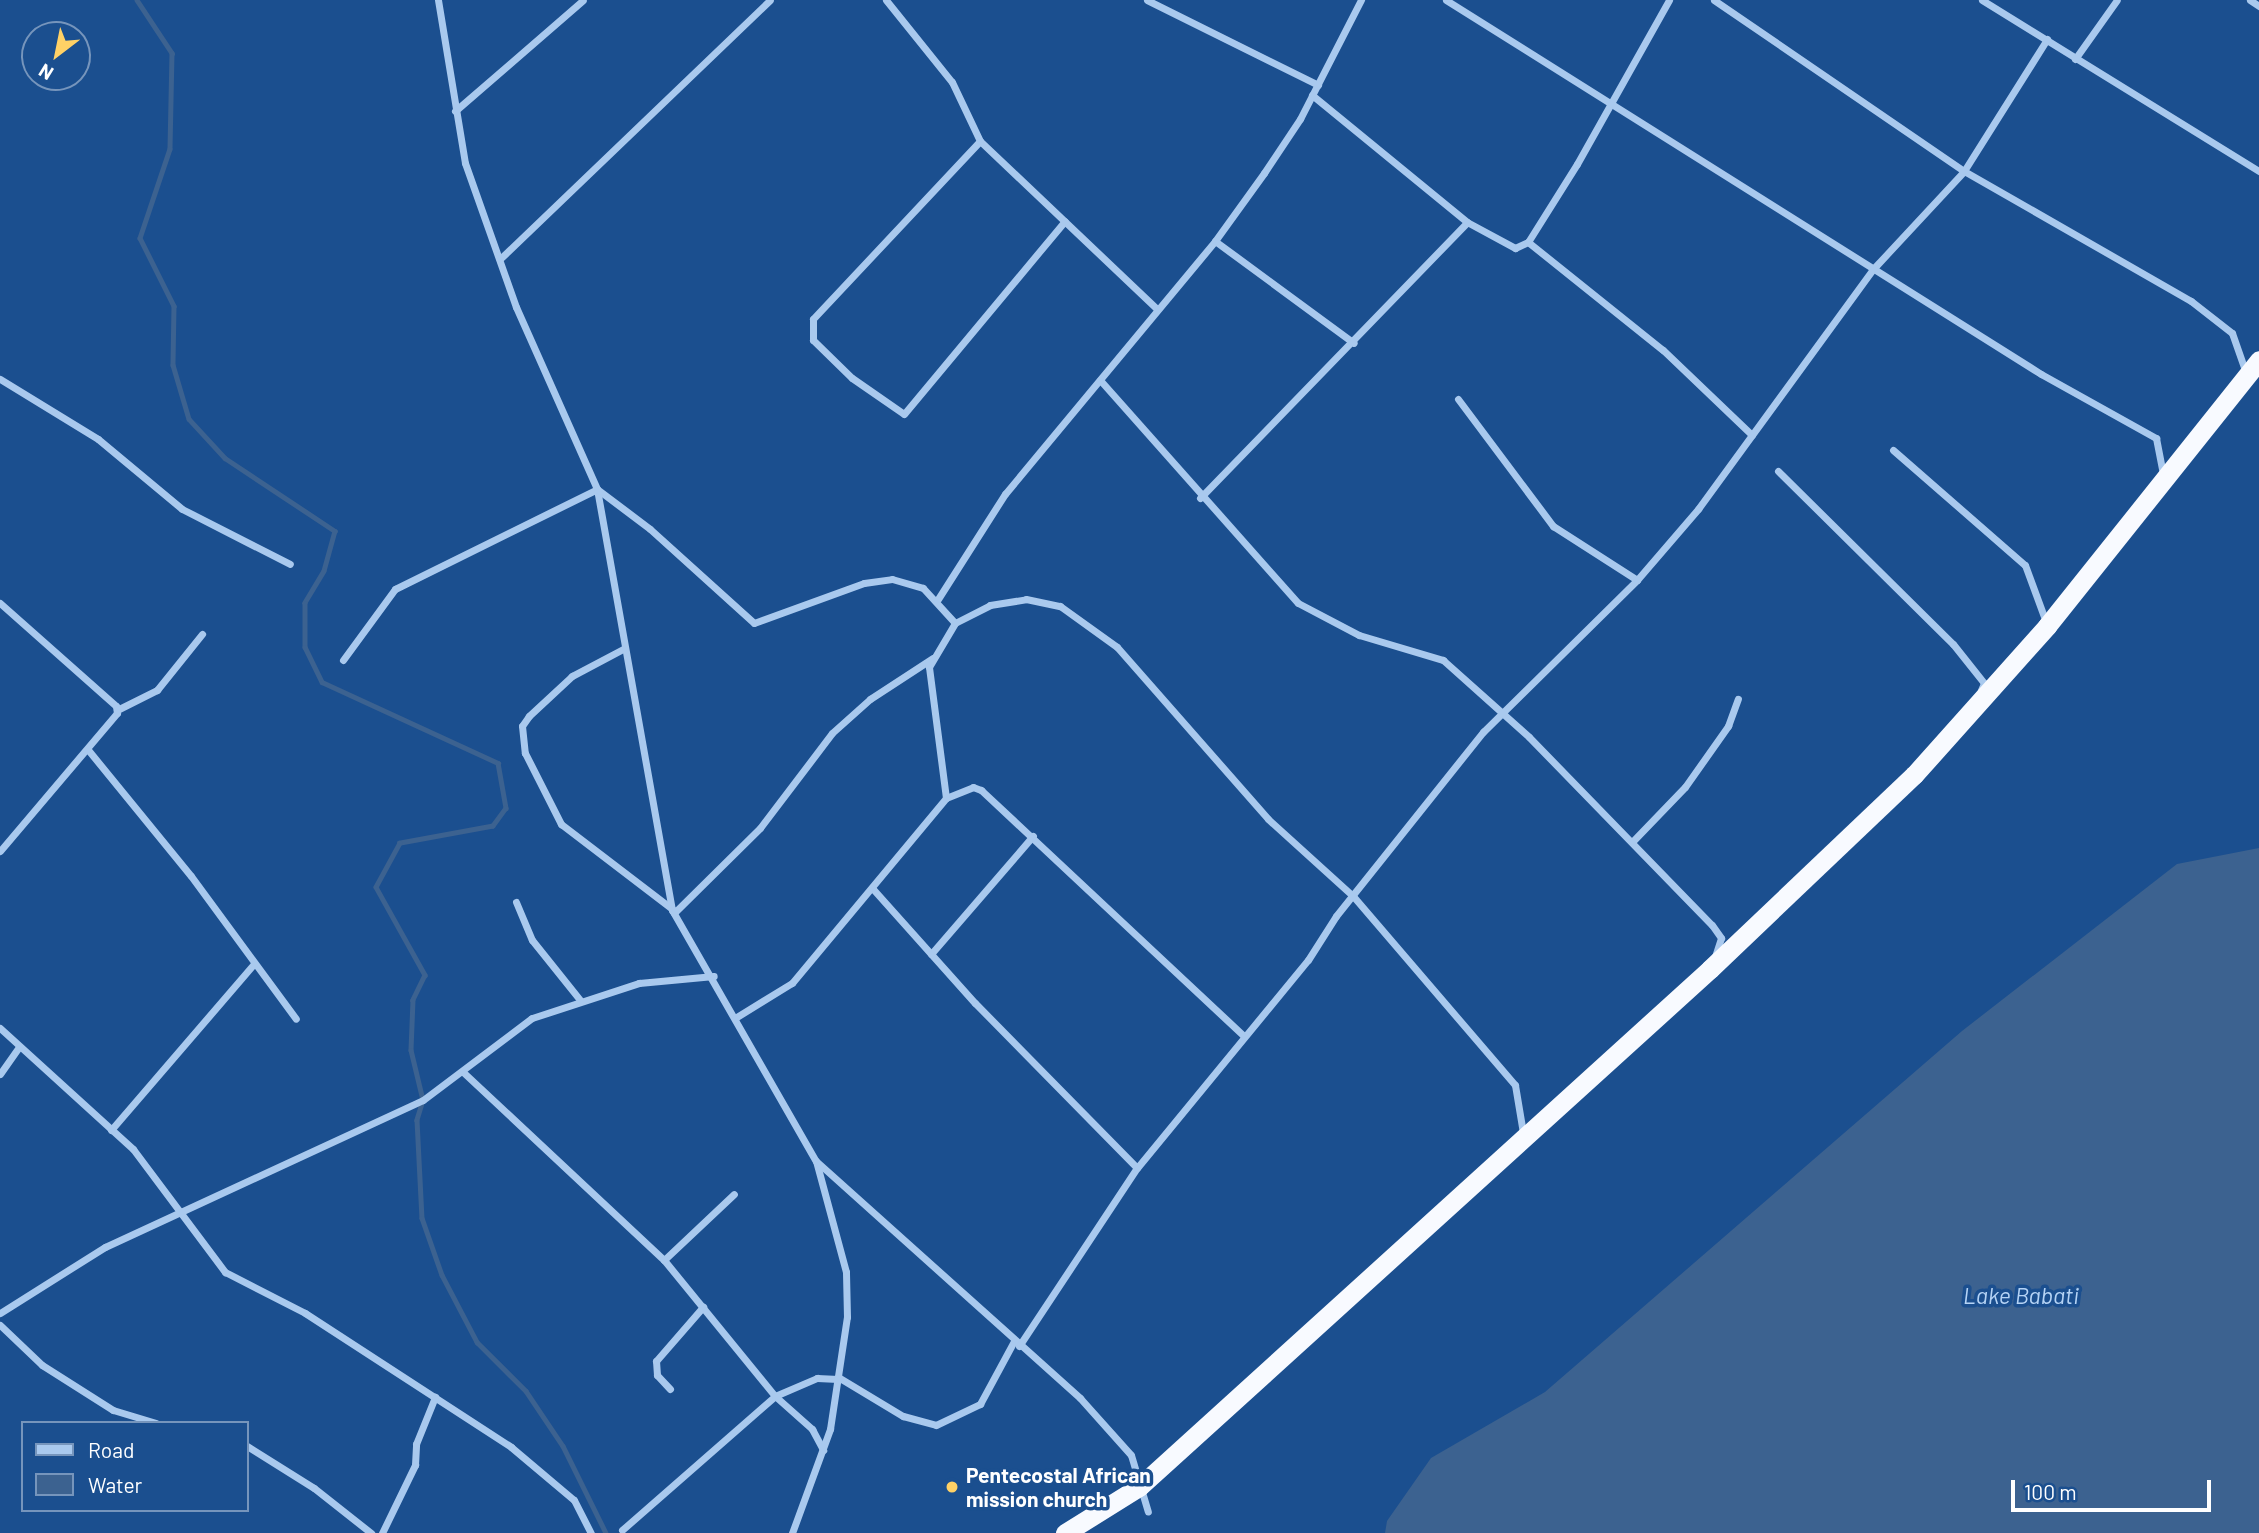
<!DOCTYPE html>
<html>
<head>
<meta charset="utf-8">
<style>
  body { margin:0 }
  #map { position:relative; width:2259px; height:1533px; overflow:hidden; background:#1b4f8f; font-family:Barlow,sans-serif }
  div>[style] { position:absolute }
  .water>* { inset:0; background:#3c6290 }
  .stream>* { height:4.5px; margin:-2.25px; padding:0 2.25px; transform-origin:2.25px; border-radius:2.25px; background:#3c6290 }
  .minor>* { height:7px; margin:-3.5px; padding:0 3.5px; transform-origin:3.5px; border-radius:3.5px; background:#a9c9ee }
  .trunk>* { height:19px; margin:-9.5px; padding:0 9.5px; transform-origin:9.5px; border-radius:9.5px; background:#f8faff }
  .dots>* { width:19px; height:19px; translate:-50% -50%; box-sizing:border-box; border:4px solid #1b4f8f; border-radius:50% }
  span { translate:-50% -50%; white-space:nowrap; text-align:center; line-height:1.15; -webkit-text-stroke:7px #1b4f8f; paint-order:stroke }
  .poi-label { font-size:21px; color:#fff; font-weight:700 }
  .left { translate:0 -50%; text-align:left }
  .water-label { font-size:23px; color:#b5d3f5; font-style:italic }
  .legend { position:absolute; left:21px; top:1421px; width:228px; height:91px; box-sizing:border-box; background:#1b4f8f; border:2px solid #7695bc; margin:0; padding:9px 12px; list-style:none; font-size:21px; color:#fff }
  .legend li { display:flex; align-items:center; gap:14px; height:35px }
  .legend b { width:35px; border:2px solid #7695bc }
  .north { position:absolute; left:21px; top:21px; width:70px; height:70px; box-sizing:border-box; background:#1b4f8f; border:2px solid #7695bc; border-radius:50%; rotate:212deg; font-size:19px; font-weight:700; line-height:28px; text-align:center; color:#fff }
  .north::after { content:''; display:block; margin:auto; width:24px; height:32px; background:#ffd166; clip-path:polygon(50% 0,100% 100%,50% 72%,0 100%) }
  .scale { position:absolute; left:2011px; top:1480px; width:200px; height:32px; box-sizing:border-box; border:4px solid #fff; border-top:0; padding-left:9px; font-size:21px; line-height:24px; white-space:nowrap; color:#fff; -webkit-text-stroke:5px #1b4f8f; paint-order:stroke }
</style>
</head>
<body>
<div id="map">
  <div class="water">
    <div style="clip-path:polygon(2259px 848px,2259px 1533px,1385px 1533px,1387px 1521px,1431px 1458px,1545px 1392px,1962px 1031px,2177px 864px)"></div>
  </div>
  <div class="stream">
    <div style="left:137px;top:0;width:64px;rotate:56.6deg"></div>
    <div style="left:172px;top:53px;width:96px;rotate:91.2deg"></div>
    <div style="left:170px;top:149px;width:94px;rotate:108.6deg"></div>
    <div style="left:140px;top:238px;width:76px;rotate:63.4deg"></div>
    <div style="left:174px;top:306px;width:59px;rotate:91deg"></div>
    <div style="left:173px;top:365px;width:56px;rotate:73.5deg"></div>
    <div style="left:189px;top:419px;width:53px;rotate:47.3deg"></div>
    <div style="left:225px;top:458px;width:132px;rotate:33.6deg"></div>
    <div style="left:335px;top:531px;width:41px;rotate:105.4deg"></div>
    <div style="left:324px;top:571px;width:37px;rotate:121deg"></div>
    <div style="left:305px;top:603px;width:44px;rotate:90deg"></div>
    <div style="left:305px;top:647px;width:39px;rotate:64deg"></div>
    <div style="left:322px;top:682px;width:194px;rotate:24.7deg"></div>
    <div style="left:498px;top:763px;width:46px;rotate:79.9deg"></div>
    <div style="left:506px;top:808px;width:22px;rotate:126deg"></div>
    <div style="left:493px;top:826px;width:95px;rotate:169.6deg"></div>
    <div style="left:400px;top:843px;width:50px;rotate:118.6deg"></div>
    <div style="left:376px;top:887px;width:101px;rotate:60.9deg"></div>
    <div style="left:425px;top:975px;width:28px;rotate:116deg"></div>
    <div style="left:413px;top:1000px;width:50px;rotate:92.3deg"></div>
    <div style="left:411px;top:1050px;width:51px;rotate:76.5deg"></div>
    <div style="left:423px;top:1100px;width:21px;rotate:107deg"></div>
    <div style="left:417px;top:1120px;width:98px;rotate:87.1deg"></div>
    <div style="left:422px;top:1218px;width:60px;rotate:70.7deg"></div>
    <div style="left:442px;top:1275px;width:76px;rotate:62.4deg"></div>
    <div style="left:477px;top:1342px;width:69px;rotate:45deg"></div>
    <div style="left:526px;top:1391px;width:66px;rotate:56.1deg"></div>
    <div style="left:563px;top:1446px;width:97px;rotate:63.7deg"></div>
  </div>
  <div class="minor">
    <div style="left:438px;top:0;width:165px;rotate:80.6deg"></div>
    <div style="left:465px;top:163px;width:153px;rotate:70.5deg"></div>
    <div style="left:516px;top:307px;width:199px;rotate:66deg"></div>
    <div style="left:597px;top:489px;width:428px;rotate:79.9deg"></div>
    <div style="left:672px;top:910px;width:289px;rotate:60.2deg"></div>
    <div style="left:816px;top:1161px;width:355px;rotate:41.9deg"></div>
    <div style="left:1080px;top:1398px;width:76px;rotate:48.2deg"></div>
    <div style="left:1131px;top:1455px;width:59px;rotate:73.4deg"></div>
    <div style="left:886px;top:0;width:105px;rotate:51.2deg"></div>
    <div style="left:952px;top:82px;width:65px;rotate:64.6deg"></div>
    <div style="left:980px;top:141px;width:244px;rotate:43.5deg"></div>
    <div style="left:1147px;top:0;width:191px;rotate:26.4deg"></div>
    <div style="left:1446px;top:0;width:703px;rotate:32.15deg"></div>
    <div style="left:2041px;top:374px;width:132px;rotate:29.1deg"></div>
    <div style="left:2156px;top:438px;width:36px;rotate:79deg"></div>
    <div style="left:1714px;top:0;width:303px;rotate:34.4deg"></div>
    <div style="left:1964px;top:171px;width:262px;rotate:29.8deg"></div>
    <div style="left:2191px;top:301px;width:52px;rotate:38deg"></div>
    <div style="left:2232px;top:333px;width:42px;rotate:70.7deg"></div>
    <div style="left:1982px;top:0;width:326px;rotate:31.7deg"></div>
    <div style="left:2250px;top:0;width:11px;rotate:34deg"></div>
    <div style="left:2075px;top:59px;width:72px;rotate:-54.6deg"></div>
    <div style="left:1312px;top:95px;width:200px;rotate:39.3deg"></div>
    <div style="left:1467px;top:222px;width:55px;rotate:28.4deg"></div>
    <div style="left:1515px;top:248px;width:14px;rotate:-25deg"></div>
    <div style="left:1528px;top:242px;width:92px;rotate:-57.9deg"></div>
    <div style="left:1577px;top:164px;width:188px;rotate:-60.7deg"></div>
    <div style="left:455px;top:111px;width:169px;rotate:-40.9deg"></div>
    <div style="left:980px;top:141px;width:244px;rotate:133.2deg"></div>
    <div style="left:813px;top:319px;width:21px;rotate:90deg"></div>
    <div style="left:813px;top:340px;width:54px;rotate:44.3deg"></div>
    <div style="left:852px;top:378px;width:63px;rotate:34.7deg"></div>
    <div style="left:904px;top:414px;width:251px;rotate:-50.2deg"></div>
    <div style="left:1215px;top:241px;width:172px;rotate:36.3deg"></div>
    <div style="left:1528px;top:242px;width:173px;rotate:38.7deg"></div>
    <div style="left:1663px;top:350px;width:123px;rotate:43.7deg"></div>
    <div style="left:502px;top:257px;width:371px;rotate:-43.8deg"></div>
    <div style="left:0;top:379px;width:115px;rotate:31.5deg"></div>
    <div style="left:98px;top:439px;width:109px;rotate:39.8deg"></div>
    <div style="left:182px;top:509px;width:121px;rotate:27deg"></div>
    <div style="left:1100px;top:380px;width:298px;rotate:48.4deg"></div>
    <div style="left:1298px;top:603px;width:69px;rotate:27.7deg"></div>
    <div style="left:1359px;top:635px;width:88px;rotate:16.6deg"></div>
    <div style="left:1443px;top:660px;width:115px;rotate:41.8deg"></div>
    <div style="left:1529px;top:737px;width:262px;rotate:45.8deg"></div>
    <div style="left:1712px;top:925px;width:16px;rotate:55deg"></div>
    <div style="left:1721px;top:938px;width:19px;rotate:108deg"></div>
    <div style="left:1458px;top:399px;width:159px;rotate:53.2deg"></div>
    <div style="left:1553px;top:526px;width:100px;rotate:32.7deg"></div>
    <div style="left:1893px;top:450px;width:175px;rotate:41.1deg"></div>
    <div style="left:2025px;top:565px;width:61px;rotate:69.8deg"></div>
    <div style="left:1778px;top:471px;width:246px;rotate:44.7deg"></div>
    <div style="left:1953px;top:644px;width:50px;rotate:51.5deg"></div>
    <div style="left:1984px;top:683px;width:8px;rotate:113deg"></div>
    <div style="left:1200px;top:498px;width:384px;rotate:-45.9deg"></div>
    <div style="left:938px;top:599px;width:125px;rotate:-57.5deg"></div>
    <div style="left:1005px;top:494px;width:329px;rotate:-50.3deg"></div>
    <div style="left:1215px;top:241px;width:84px;rotate:-54.2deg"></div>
    <div style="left:1264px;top:173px;width:65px;rotate:-56.3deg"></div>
    <div style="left:1300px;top:119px;width:134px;rotate:-62.9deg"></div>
    <div style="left:0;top:603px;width:155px;rotate:41.6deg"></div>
    <div style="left:116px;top:706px;width:7px;rotate:82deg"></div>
    <div style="left:117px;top:713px;width:181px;rotate:130.3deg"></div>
    <div style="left:623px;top:649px;width:58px;rotate:152.1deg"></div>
    <div style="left:572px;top:676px;width:59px;rotate:137.1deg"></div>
    <div style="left:529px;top:716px;width:12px;rotate:125deg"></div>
    <div style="left:522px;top:726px;width:27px;rotate:84deg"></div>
    <div style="left:525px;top:753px;width:80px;rotate:63.1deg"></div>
    <div style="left:561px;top:824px;width:140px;rotate:37.4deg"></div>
    <div style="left:343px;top:660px;width:88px;rotate:-53.8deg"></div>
    <div style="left:395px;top:589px;width:225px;rotate:-26.3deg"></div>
    <div style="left:597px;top:489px;width:66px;rotate:37deg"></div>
    <div style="left:650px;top:529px;width:140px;rotate:42.1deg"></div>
    <div style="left:754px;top:623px;width:117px;rotate:-20deg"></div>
    <div style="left:864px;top:583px;width:28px;rotate:-8deg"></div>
    <div style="left:892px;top:579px;width:32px;rotate:16deg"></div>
    <div style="left:923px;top:588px;width:47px;rotate:47.6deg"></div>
    <div style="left:117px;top:710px;width:45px;rotate:-26.6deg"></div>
    <div style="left:157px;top:690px;width:72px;rotate:-51.2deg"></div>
    <div style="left:89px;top:751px;width:161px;rotate:50.8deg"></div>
    <div style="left:191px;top:876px;width:177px;rotate:53.7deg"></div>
    <div style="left:946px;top:798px;width:29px;rotate:-22deg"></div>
    <div style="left:973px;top:787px;width:9px;rotate:21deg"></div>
    <div style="left:981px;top:790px;width:360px;rotate:43.1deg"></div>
    <div style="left:1632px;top:842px;width:76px;rotate:-46.1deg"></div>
    <div style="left:1685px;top:787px;width:75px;rotate:-54.8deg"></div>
    <div style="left:1728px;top:726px;width:29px;rotate:-70deg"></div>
    <div style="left:873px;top:889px;width:153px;rotate:48.2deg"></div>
    <div style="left:975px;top:1003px;width:231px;rotate:45.5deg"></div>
    <div style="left:516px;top:902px;width:41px;rotate:67.2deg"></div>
    <div style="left:532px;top:940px;width:77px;rotate:51.3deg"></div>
    <div style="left:674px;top:913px;width:121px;rotate:-44.7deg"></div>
    <div style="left:760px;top:828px;width:119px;rotate:-52.8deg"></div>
    <div style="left:832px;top:733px;width:51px;rotate:-41.8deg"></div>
    <div style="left:870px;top:699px;width:75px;rotate:-33.1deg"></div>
    <div style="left:931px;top:954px;width:156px;rotate:-49.2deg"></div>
    <div style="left:735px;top:1018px;width:67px;rotate:-31.6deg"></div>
    <div style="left:792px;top:983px;width:241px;rotate:-50.2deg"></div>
    <div style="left:946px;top:798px;width:132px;rotate:-97.4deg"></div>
    <div style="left:929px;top:667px;width:51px;rotate:-59.4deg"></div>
    <div style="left:955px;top:623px;width:39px;rotate:-27deg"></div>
    <div style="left:990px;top:605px;width:36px;rotate:-9deg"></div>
    <div style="left:1026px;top:599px;width:35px;rotate:12deg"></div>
    <div style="left:1060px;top:606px;width:70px;rotate:35.7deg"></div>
    <div style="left:1117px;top:647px;width:229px;rotate:48.7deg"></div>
    <div style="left:1268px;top:819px;width:115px;rotate:42.2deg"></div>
    <div style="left:1353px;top:896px;width:249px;rotate:49.4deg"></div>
    <div style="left:1515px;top:1085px;width:49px;rotate:80.5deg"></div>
    <div style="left:0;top:1028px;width:180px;rotate:42.3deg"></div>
    <div style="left:133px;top:1149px;width:154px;rotate:53.2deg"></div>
    <div style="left:225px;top:1272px;width:90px;rotate:27.1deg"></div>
    <div style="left:305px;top:1313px;width:246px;rotate:33deg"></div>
    <div style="left:511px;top:1447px;width:82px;rotate:40.1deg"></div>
    <div style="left:574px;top:1500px;width:37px;rotate:63deg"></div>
    <div style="left:463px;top:1072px;width:275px;rotate:43.1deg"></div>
    <div style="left:664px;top:1260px;width:176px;rotate:50.8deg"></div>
    <div style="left:775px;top:1396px;width:50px;rotate:41.7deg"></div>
    <div style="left:812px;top:1429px;width:24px;rotate:62deg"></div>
    <div style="left:0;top:1074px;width:33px;rotate:-55deg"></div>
    <div style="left:111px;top:1130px;width:218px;rotate:-49.3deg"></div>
    <div style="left:664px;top:1260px;width:96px;rotate:-43.3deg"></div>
    <div style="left:0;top:1313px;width:124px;rotate:-32.2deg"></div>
    <div style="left:105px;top:1247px;width:350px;rotate:-24.8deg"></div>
    <div style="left:423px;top:1100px;width:136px;rotate:-37deg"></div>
    <div style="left:532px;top:1018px;width:113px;rotate:-18.1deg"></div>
    <div style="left:639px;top:983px;width:75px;rotate:-5.3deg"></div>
    <div style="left:0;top:1325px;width:58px;rotate:43.6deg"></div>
    <div style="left:42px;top:1365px;width:84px;rotate:32.4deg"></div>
    <div style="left:113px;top:1410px;width:45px;rotate:16.8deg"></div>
    <div style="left:1019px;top:1346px;width:214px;rotate:-56.5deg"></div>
    <div style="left:1137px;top:1168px;width:269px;rotate:-50.6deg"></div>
    <div style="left:1308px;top:960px;width:52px;rotate:-57.5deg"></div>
    <div style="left:1336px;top:916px;width:236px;rotate:-51.4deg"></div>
    <div style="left:1483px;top:732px;width:216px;rotate:-44.6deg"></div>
    <div style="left:1637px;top:580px;width:94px;rotate:-49.3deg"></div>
    <div style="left:1698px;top:509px;width:298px;rotate:-53.9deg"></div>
    <div style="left:1874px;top:268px;width:132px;rotate:-47.1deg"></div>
    <div style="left:1964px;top:171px;width:156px;rotate:-57.8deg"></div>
    <div style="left:838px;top:1377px;width:76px;rotate:31deg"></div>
    <div style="left:903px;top:1416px;width:34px;rotate:15deg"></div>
    <div style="left:936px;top:1425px;width:49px;rotate:-25.5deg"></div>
    <div style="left:980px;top:1404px;width:72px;rotate:-61.6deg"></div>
    <div style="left:670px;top:1389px;width:19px;rotate:-133deg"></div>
    <div style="left:657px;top:1375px;width:14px;rotate:-94deg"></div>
    <div style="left:656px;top:1361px;width:72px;rotate:-49deg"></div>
    <div style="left:247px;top:1446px;width:79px;rotate:32.1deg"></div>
    <div style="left:314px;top:1488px;width:73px;rotate:38.3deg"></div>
    <div style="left:622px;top:1530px;width:203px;rotate:-41.2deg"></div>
    <div style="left:775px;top:1396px;width:46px;rotate:-23.2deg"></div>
    <div style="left:817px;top:1378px;width:21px;rotate:3deg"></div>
    <div style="left:382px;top:1533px;width:76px;rotate:-64.1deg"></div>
    <div style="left:415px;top:1465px;width:21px;rotate:-87deg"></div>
    <div style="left:416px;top:1444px;width:51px;rotate:-68deg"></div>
    <div style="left:792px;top:1533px;width:111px;rotate:-69.9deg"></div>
    <div style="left:830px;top:1429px;width:113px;rotate:-81.4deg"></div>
    <div style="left:847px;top:1317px;width:45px;rotate:-91.3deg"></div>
    <div style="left:846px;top:1272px;width:115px;rotate:-105.1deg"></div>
  </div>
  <div class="trunk">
    <div style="left:1065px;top:1533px;width:87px;rotate:-31.9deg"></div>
    <div style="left:1139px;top:1487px;width:771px;rotate:-42.21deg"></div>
    <div style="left:1710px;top:969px;width:282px;rotate:-43.6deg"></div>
    <div style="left:1914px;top:775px;width:200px;rotate:-48.2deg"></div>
    <div style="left:2047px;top:626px;width:340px;rotate:-51.4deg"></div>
  </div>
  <div class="dots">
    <div style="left:952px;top:1487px;background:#ffd166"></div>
  </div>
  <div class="poi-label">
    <span class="left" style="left:966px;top:1487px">Pentecostal African<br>mission church</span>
  </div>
  <div class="water-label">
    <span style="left:2021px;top:1295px">Lake Babati</span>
  </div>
  <ul class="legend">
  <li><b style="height:9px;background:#a9c9ee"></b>Road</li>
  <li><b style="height:19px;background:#3c6290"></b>Water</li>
  </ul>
  <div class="north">N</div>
  <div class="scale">100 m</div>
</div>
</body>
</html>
